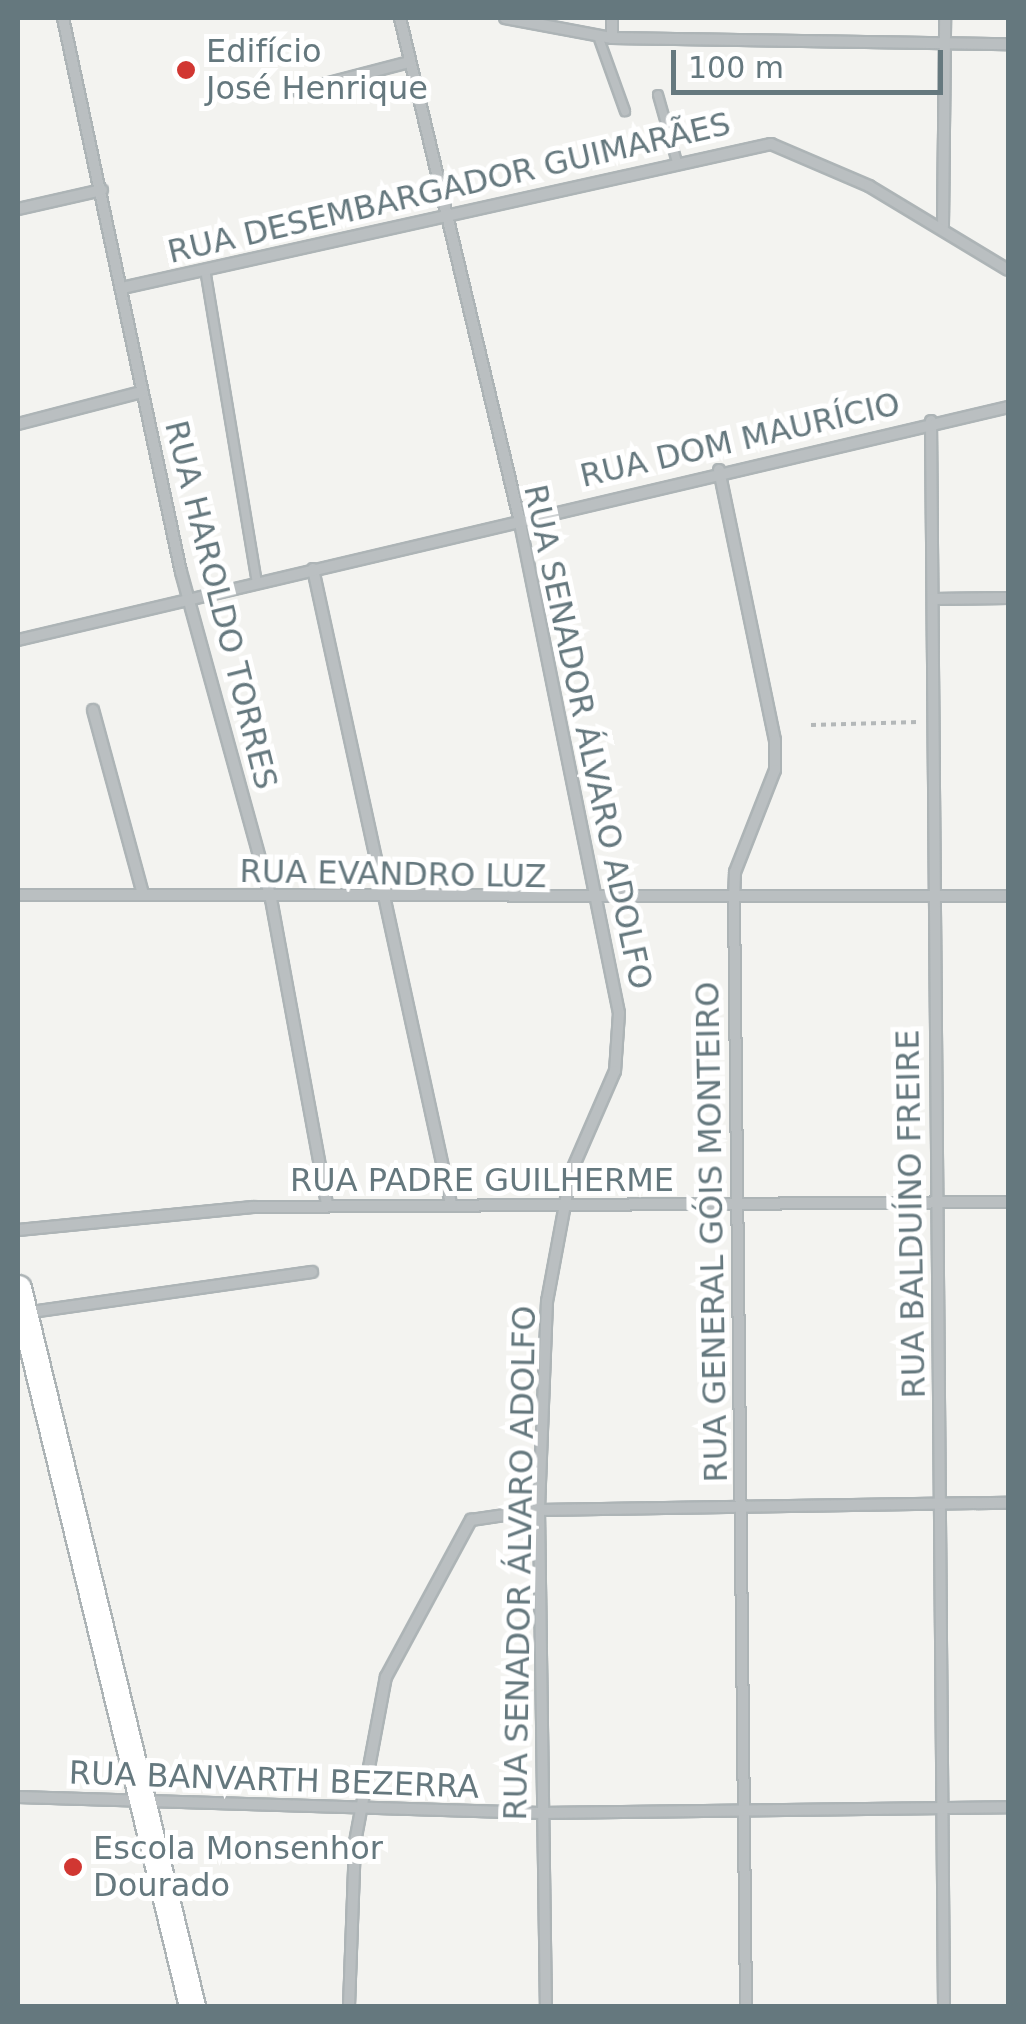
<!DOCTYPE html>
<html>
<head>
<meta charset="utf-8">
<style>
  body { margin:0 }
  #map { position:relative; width:1026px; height:2024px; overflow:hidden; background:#f3f3f0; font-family:"DejaVu Sans",sans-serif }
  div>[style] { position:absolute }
  .path>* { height:4px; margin-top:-2px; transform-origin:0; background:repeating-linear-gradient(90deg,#b4b8b9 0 5px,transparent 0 10px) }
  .roads { filter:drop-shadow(2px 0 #adb4b6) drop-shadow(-2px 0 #adb4b6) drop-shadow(0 2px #adb4b6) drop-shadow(0 -2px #adb4b6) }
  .service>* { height:8px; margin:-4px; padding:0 4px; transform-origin:4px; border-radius:4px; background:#babfc1 }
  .minor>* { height:10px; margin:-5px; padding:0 5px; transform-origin:5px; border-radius:5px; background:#babfc1 }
  .secondary>* { height:25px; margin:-12.5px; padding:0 12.5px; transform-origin:12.5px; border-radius:12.5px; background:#fff }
  .dots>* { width:28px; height:28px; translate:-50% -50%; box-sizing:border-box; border:5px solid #fff; border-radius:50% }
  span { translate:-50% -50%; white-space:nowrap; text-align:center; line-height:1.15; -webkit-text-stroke:10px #fff; paint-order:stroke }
  .poi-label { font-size:32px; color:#65787e }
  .left { translate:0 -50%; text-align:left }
  .street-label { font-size:32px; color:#65787e }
  .frame { position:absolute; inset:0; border:20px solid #65787e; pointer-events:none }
  .scale { position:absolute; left:671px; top:50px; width:272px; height:45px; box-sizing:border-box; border:5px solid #65787e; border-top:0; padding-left:12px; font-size:30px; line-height:35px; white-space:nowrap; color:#65787e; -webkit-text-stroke:8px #fff; paint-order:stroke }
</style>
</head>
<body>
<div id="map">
  <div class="path">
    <div style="left:811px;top:725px;width:107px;rotate:-1.6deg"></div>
  </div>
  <div class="roads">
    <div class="service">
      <div style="left:598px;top:36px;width:80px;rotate:70.2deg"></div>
      <div style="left:658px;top:95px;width:70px;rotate:74.2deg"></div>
      <div style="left:205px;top:269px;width:318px;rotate:80.6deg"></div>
    </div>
    <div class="minor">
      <div style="left:63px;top:18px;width:566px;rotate:77.98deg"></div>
      <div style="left:181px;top:572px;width:339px;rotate:74.6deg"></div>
      <div style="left:271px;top:899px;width:311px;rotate:79.6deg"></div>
      <div style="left:400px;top:18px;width:514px;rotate:76.61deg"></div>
      <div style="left:519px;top:518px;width:505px;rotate:78.58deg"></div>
      <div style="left:619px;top:1013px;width:58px;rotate:93.9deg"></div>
      <div style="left:615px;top:1071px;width:110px;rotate:113.5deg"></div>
      <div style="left:571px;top:1172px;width:131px;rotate:100.5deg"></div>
      <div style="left:547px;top:1301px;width:209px;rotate:92.2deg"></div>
      <div style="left:539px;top:1510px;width:496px;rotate:89.2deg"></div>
      <div style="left:505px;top:18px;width:109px;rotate:10.6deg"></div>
      <div style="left:612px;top:38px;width:396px;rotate:0.9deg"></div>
      <div style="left:612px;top:38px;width:20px;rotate:-90deg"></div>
      <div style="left:298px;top:91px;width:115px;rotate:-14.6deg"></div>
      <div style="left:18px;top:209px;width:86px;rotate:-12.7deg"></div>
      <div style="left:943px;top:226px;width:208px;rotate:-89.4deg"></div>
      <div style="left:122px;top:288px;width:665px;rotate:-12.51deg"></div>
      <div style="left:771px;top:144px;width:107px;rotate:23.2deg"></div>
      <div style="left:869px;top:186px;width:162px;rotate:31.1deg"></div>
      <div style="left:931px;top:421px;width:1585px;rotate:89.53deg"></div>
      <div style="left:18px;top:424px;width:128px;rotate:-14.5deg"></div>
      <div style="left:719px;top:470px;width:276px;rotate:78.3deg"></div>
      <div style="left:775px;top:740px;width:30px;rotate:90deg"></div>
      <div style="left:775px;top:770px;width:110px;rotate:111.4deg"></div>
      <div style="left:735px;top:872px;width:27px;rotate:92deg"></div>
      <div style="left:734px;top:899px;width:1107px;rotate:89.38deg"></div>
      <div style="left:313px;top:569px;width:650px;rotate:77.74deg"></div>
      <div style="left:933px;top:599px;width:75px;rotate:-0.8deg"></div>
      <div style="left:18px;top:640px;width:1017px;rotate:-13.24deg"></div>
      <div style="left:93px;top:710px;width:191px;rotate:74.8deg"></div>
      <div style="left:18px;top:895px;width:990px;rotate:0.06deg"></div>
      <div style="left:18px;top:1230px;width:236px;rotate:-5.6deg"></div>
      <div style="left:253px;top:1207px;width:755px;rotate:-0.38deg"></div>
      <div style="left:24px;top:1313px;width:291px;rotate:-8.1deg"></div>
      <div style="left:18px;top:1797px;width:523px;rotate:1.75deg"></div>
      <div style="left:541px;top:1813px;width:467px;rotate:-0.7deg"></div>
      <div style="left:349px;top:2006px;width:164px;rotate:-87.9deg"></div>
      <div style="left:355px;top:1842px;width:168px;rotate:-79.4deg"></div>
      <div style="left:386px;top:1677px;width:179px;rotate:-61.6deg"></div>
      <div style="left:471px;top:1520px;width:69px;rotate:-8.4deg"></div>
      <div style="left:539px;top:1510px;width:469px;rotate:-0.9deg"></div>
    </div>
    <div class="secondary">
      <div style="left:18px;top:1288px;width:739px;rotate:76.38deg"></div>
    </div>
  </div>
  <div class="dots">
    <div style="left:186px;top:70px;background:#d13732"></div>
    <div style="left:73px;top:1867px;background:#d13732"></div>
  </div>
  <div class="poi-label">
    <span class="left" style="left:206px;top:70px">Edifício<br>José Henrique</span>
    <span class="left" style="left:93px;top:1867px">Escola Monsenhor<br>Dourado</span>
  </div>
  <div class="street-label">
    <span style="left:449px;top:188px;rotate:-13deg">RUA DESEMBARGADOR GUIMARÃES</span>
    <span style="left:740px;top:440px;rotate:-13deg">RUA DOM MAURÍCIO</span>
    <span style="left:221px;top:605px;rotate:76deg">RUA HAROLDO TORRES</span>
    <span style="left:588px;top:737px;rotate:78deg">RUA SENADOR ÁLVARO ADOLFO</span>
    <span style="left:393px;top:874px;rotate:1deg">RUA EVANDRO LUZ</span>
    <span style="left:482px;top:1180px">RUA PADRE GUILHERME</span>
    <span style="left:911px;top:1214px;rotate:-91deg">RUA BALDUÍNO FREIRE</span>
    <span style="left:712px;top:1232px;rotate:-91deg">RUA GENERAL GÓIS MONTEIRO</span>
    <span style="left:520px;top:1563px;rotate:-89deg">RUA SENADOR ÁLVARO ADOLFO</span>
    <span style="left:274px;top:1780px;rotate:2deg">RUA BANVARTH BEZERRA</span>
  </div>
  <div class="frame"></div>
  <div class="scale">100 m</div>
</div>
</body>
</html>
